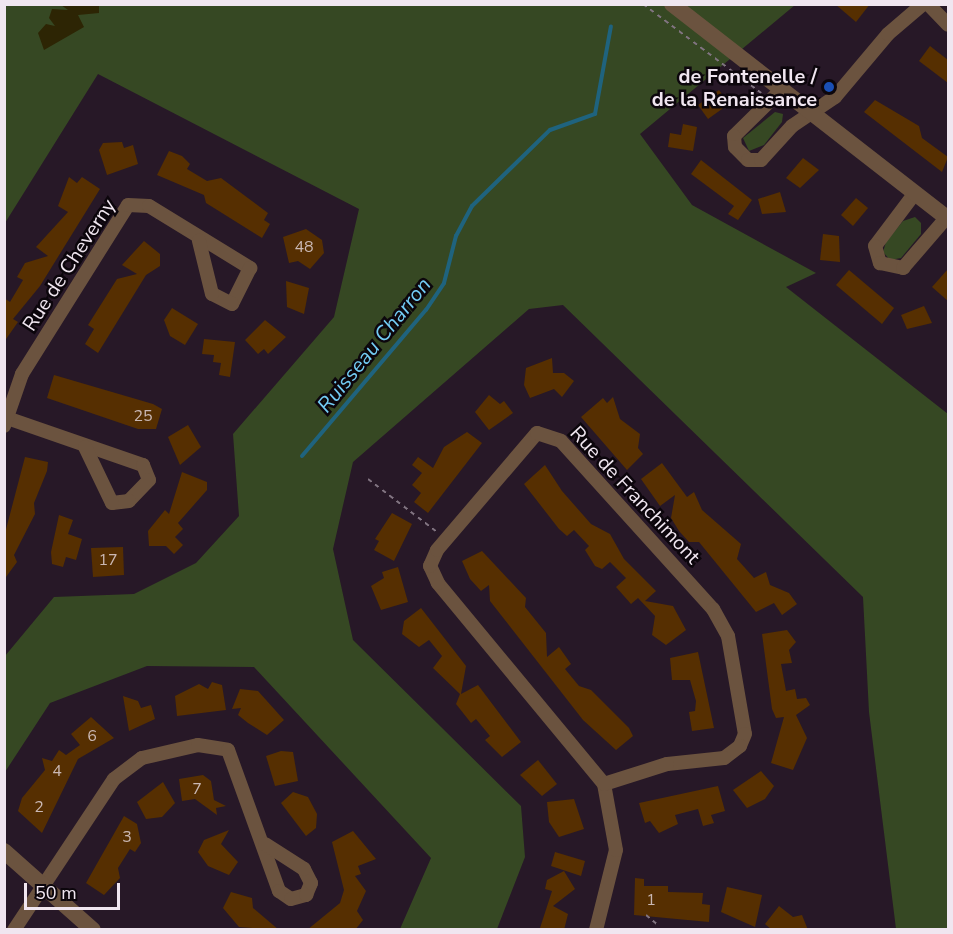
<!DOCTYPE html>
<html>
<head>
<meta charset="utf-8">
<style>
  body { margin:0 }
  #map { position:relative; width:953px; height:934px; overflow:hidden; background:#271827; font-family:"Nunito Sans",sans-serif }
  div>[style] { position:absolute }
  .green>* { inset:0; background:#364823 }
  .sand>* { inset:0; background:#2d2504 }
  .stream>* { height:4px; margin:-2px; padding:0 2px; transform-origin:2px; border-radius:2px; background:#1f637e }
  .building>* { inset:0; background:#562f01 }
  .path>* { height:2px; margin-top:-1px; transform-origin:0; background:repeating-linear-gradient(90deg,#817481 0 4.5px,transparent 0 9px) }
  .minor>* { height:14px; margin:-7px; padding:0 7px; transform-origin:7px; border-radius:7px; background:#6b533f }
  .tertiary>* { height:16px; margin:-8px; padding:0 8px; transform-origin:8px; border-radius:8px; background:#6b533f }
  .dots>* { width:16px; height:16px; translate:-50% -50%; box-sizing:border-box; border:3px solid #0c060c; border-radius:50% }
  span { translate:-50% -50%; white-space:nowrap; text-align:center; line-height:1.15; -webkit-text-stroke:5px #0c060c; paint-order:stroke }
  .number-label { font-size:16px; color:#cab8b4 }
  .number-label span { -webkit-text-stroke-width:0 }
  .poi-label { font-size:20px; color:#f0e6f0; font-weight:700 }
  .right { translate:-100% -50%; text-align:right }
  .street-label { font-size:20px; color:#f0e6f0 }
  .water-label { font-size:21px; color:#73ccf4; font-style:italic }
  .frame { position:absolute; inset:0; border:6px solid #f0e6f0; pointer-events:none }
  .scale { position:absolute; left:24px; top:883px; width:96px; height:27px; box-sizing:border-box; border:3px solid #f0e6f0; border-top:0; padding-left:8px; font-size:18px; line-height:21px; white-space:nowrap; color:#f0e6f0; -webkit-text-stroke:4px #0c060c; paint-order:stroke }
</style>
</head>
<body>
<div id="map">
  <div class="green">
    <div style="clip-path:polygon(5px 5px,795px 5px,640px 134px,692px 205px,816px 273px,786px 287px,948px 414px,948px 929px,896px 929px,869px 712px,863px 597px,563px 305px,529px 309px,353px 462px,333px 549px,353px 640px,521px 806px,525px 857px,497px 929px,400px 929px,431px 858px,254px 667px,147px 666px,50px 703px,5px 772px,5px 656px,54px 597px,134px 594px,196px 563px,239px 516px,233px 434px,334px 317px,359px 209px,98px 74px,5px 223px)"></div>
    <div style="clip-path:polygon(775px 112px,783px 114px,782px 122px,764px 145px,749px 151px,743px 138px)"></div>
    <div style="clip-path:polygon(915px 217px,921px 223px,921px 234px,901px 258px,890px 260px,883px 252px,886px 242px,903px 221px)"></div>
  </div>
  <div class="sand">
    <div style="clip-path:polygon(61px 5px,99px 5px,99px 13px,78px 15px,84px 27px,44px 50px,38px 33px,46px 24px,55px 26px,49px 18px,52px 9px,68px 10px)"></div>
  </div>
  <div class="stream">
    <div style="left:302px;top:456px;width:192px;rotate:-49.7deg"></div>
    <div style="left:426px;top:310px;width:32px;rotate:-56deg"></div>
    <div style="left:444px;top:283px;width:49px;rotate:-75.7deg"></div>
    <div style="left:456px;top:236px;width:34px;rotate:-62deg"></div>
    <div style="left:472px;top:206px;width:109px;rotate:-44.3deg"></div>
    <div style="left:550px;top:130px;width:48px;rotate:-19.6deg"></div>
    <div style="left:595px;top:114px;width:89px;rotate:-79.7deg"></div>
  </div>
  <div class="building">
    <div style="clip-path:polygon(835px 4px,870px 4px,856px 22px)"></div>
    <div style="clip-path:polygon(930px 46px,948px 60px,948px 83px,919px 61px)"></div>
    <div style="clip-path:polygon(719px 90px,729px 104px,708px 119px,698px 105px)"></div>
    <div style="clip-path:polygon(875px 100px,919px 126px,922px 138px,948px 157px,942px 172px,864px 112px)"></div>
    <div style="clip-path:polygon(683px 124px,697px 127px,693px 151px,668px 147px,670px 133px,681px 135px)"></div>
    <div style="clip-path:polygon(122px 142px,124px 148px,133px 145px,138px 164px,107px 175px,99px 150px,103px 143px)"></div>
    <div style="clip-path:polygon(169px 151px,182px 156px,190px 164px,187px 169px,207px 181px,221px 178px,268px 213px,264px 220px,270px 224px,262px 238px,206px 203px,204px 195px,157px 175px)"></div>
    <div style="clip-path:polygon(803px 158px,819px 170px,800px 188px,786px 178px)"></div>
    <div style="clip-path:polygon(701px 160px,752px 200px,738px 220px,728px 214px,734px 206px,691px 174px)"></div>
    <div style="clip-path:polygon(69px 177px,77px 183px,82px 177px,100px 189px,40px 286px,13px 319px,18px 322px,4px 342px,4px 298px,10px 302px,23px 280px,17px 277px,25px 263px,48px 256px,36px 247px,68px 212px,58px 206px)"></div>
    <div style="clip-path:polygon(780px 192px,786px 212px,762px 214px,758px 199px)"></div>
    <div style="clip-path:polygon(856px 198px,868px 208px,853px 226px,841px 215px)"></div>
    <div style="clip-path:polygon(306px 229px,322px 240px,324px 253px,310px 269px,298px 261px,289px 263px,283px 237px)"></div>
    <div style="clip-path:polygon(823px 234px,839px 236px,840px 262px,820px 260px)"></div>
    <div style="clip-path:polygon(144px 241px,160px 254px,160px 266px,146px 275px,98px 353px,85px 344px,94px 329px,88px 325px,117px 279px,137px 274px,122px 265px)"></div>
    <div style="clip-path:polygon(948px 269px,948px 301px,932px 287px)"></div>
    <div style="clip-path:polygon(849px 270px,894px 308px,882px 324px,836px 285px)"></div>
    <div style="clip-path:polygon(286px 281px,309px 288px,304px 314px,287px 307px)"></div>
    <div style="clip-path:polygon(924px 306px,932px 323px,907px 329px,901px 315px)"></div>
    <div style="clip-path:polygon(172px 308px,198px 324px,185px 345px,170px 336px,164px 320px)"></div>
    <div style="clip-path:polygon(265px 320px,286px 337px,268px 354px,264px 349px,258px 354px,245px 340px)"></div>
    <div style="clip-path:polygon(204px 339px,235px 342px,230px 377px,219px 375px,221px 363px,213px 362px,214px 355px,202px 354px)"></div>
    <div style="clip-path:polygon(552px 358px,553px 373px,564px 373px,574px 381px,562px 397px,554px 389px,530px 398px,524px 385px,526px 368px)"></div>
    <div style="clip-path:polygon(54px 375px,153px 404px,162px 409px,156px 429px,138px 429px,47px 398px)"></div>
    <div style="clip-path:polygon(489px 395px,500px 404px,504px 401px,513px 413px,489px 430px,475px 412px)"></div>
    <div style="clip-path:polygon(613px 397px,620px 419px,640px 434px,638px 448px,643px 454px,627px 470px,581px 417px,603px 398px,607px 403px)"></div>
    <div style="clip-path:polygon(188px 425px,201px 447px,180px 465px,168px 437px)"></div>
    <div style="clip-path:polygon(467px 432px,482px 443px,428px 513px,414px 502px,421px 493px,412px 485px,422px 473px,412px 465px,418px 457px,433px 468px,444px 447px)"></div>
    <div style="clip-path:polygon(25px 457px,48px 462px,47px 471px,34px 503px,35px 514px,14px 555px,17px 562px,6px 577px,4px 537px)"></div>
    <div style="clip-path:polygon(662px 463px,687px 497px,694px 492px,702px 510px,741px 544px,737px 559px,754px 578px,766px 572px,770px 585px,789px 593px,797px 604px,782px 615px,774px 603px,756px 612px,699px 542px,689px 542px,679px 531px,671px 518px,675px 495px,660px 506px,641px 479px)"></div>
    <div style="clip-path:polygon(545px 465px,562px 491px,591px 524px,610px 534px,624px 559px,656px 591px,645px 601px,673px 606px,686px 630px,666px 645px,652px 635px,655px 616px,638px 598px,631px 604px,616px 587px,626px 578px,610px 562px,602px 569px,595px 566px,585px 550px,589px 546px,574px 530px,567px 536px,559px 529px,524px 484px)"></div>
    <div style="clip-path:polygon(182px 472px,207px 482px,207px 490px,178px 523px,183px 529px,175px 537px,183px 545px,174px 554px,166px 546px,149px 546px,148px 531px,165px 510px,169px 514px)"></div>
    <div style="clip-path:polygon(392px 513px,412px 524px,394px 561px,374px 550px,379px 541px,375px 539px)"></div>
    <div style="clip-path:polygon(59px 515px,73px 520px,68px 534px,82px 539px,76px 560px,66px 557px,63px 567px,52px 564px,51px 552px)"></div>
    <div style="clip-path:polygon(123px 547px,124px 575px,93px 577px,91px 548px)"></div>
    <div style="clip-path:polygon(482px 551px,526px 598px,525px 607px,546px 633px,547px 657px,559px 647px,571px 664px,565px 669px,579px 686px,591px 690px,629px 728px,633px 736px,616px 750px,583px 720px,490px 601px,489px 585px,481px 591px,470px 579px,462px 561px)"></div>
    <div style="clip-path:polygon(398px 567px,408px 602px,381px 610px,371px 586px,384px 578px,382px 572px)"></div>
    <div style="clip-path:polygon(421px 608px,466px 666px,461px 694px,478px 685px,521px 742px,502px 757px,485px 740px,490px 736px,476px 719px,471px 723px,456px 704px,460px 694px,433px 668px,442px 656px,429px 640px,419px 647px,402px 634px,404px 621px)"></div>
    <div style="clip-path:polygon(787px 630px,796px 642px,789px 650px,792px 663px,781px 664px,786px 691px,795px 689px,797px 699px,806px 698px,810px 705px,796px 715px,807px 738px,793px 770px,771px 763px,784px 717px,776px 718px,772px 709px,762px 634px)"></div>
    <div style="clip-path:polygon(698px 652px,714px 728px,692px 731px,689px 712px,695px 711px,696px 701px,690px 680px,672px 680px,670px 658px)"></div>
    <div style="clip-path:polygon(212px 682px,222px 685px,226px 710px,177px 716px,175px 696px,199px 684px,208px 689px)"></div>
    <div style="clip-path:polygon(240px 689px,258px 691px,284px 720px,267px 735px,248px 723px,238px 715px,241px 708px,232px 709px)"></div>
    <div style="clip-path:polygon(123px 696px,138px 701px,141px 708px,151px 705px,155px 719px,129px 731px)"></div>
    <div style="clip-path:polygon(91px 717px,114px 738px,78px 759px,42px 833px,18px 811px,22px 798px,45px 770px,42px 758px,52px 761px,59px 750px,66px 755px,80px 745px,71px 734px)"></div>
    <div style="clip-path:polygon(281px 751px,293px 752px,298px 781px,275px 786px,266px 756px)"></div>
    <div style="clip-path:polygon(538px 760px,557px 784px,542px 796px,520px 775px)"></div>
    <div style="clip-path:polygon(761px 771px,774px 786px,765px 799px,747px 808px,733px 790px)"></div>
    <div style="clip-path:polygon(203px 775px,211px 781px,214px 800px,226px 806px,216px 808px,217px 815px,195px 799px,182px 801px,179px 779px)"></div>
    <div style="clip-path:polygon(163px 782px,175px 803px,162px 817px,146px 819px,137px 802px)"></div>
    <div style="clip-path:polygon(718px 786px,725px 811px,711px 815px,714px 823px,703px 826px,698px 809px,675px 815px,678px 824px,659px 833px,650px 821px,645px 823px,639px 803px)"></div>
    <div style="clip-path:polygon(293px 792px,308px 797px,317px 814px,316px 828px,306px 836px,281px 803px)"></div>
    <div style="clip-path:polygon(574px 799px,584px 829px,559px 837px,549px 822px,547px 802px)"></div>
    <div style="clip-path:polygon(124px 816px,137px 824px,141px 843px,135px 852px,130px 849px,118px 868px,120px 878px,104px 895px,86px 883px)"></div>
    <div style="clip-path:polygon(229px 830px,221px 844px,238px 862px,229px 875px,208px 866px,198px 852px,204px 840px)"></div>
    <div style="clip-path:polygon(353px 831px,376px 859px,358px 866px,361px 874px,355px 876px,366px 891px,357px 911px,363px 920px,355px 930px,307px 930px,340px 903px,344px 890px,332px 842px)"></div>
    <div style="clip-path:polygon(555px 852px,585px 861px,581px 876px,551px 866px)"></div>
    <div style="clip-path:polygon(564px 871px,575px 889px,553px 906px,568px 914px,564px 930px,540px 928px,552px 891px,545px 889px,547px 880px)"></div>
    <div style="clip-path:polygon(635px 878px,644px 879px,644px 886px,668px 886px,668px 892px,703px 893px,702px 904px,710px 905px,709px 922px,634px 915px)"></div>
    <div style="clip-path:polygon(727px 887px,762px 895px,755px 927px,721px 912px)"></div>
    <div style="clip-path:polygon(231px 892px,252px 898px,253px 908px,279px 930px,239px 927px,223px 908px)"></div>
    <div style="clip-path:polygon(779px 906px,793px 917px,802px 915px,808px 930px,772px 930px,765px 924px)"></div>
  </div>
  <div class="path">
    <div style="left:643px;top:4px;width:148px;rotate:37deg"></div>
    <div style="left:368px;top:479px;width:87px;rotate:37.5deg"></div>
    <div style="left:646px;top:915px;width:16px;rotate:40deg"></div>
  </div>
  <div class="minor">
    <div style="left:928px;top:4px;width:29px;rotate:46deg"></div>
    <div style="left:782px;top:89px;width:67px;rotate:135.6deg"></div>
    <div style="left:734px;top:136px;width:11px;rotate:85deg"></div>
    <div style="left:735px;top:147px;width:18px;rotate:45deg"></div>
    <div style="left:748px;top:160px;width:13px"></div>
    <div style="left:761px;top:160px;width:46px;rotate:-47.6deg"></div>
    <div style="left:792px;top:126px;width:52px;rotate:-34deg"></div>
    <div style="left:835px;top:97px;width:82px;rotate:-49.9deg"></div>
    <div style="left:888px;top:34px;width:46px;rotate:-40.6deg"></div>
    <div style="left:915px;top:193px;width:66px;rotate:127deg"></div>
    <div style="left:875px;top:246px;width:18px;rotate:74deg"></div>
    <div style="left:880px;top:263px;width:24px;rotate:12deg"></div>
    <div style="left:903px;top:268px;width:67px;rotate:-49.2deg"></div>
    <div style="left:7px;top:418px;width:144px;rotate:19.1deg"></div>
    <div style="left:143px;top:465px;width:16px;rotate:68deg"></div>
    <div style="left:149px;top:480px;width:29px;rotate:134deg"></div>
    <div style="left:129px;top:501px;width:17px;rotate:173deg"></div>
    <div style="left:112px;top:503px;width:62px;rotate:-115.7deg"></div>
    <div style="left:4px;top:426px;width:55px;rotate:-70.9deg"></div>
    <div style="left:22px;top:374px;width:199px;rotate:-57.9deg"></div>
    <div style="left:128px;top:205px;width:21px;rotate:3deg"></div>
    <div style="left:149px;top:206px;width:119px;rotate:31.5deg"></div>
    <div style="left:250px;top:268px;width:40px;rotate:116.6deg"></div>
    <div style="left:232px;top:304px;width:22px;rotate:-153deg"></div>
    <div style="left:212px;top:294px;width:55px;rotate:-103.8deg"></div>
    <div style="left:14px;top:930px;width:181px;rotate:-56.5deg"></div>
    <div style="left:114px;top:779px;width:35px;rotate:-37deg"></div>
    <div style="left:142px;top:758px;width:57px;rotate:-13.1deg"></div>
    <div style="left:198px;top:745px;width:30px;rotate:9deg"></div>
    <div style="left:228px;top:750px;width:150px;rotate:70.1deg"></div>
    <div style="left:279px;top:891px;width:14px;rotate:34deg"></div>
    <div style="left:291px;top:899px;width:16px;rotate:-15deg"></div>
    <div style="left:306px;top:895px;width:13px;rotate:-67deg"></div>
    <div style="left:311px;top:883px;width:16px;rotate:-117deg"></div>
    <div style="left:304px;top:869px;width:46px;rotate:-147.3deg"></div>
    <div style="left:596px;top:930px;width:82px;rotate:-76deg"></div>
    <div style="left:616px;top:850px;width:67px;rotate:-100.3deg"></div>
    <div style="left:604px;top:784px;width:261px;rotate:-129.6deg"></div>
    <div style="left:438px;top:583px;width:19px;rotate:-115deg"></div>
    <div style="left:430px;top:566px;width:17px;rotate:-66deg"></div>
    <div style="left:437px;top:550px;width:154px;rotate:-49.5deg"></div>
    <div style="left:537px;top:433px;width:25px;rotate:18deg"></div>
    <div style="left:561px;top:441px;width:227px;rotate:47.9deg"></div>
    <div style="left:713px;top:609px;width:31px;rotate:61deg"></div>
    <div style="left:728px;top:636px;width:99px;rotate:80.2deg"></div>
    <div style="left:745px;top:734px;width:13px;rotate:113deg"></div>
    <div style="left:740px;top:746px;width:20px;rotate:143deg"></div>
    <div style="left:724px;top:758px;width:57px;rotate:174deg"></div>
    <div style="left:667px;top:764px;width:66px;rotate:162.4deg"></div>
  </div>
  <div class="tertiary">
    <div style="left:672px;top:4px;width:350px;rotate:37.9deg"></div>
    <div style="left:4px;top:851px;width:119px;rotate:41.6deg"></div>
  </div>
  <div class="dots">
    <div style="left:829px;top:87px;background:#1a4fb4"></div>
  </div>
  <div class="number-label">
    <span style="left:304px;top:247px">48</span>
    <span style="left:143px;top:416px">25</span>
    <span style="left:108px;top:560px">17</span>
    <span style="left:92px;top:736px">6</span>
    <span style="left:57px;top:771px">4</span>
    <span style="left:197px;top:789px">7</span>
    <span style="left:39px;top:807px">2</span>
    <span style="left:127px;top:837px">3</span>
    <span style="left:651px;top:900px">1</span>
  </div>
  <div class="poi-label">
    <span class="right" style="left:817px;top:88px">de Fontenelle /<br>de la Renaissance</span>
  </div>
  <div class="street-label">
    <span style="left:69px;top:265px;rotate:-57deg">Rue de Cheverny</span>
    <span style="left:635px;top:495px;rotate:47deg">Rue de Franchimont</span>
  </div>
  <div class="water-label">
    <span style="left:374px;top:345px;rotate:-51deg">Ruisseau Charron</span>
  </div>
  <div class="frame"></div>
  <div class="scale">50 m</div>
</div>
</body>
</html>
